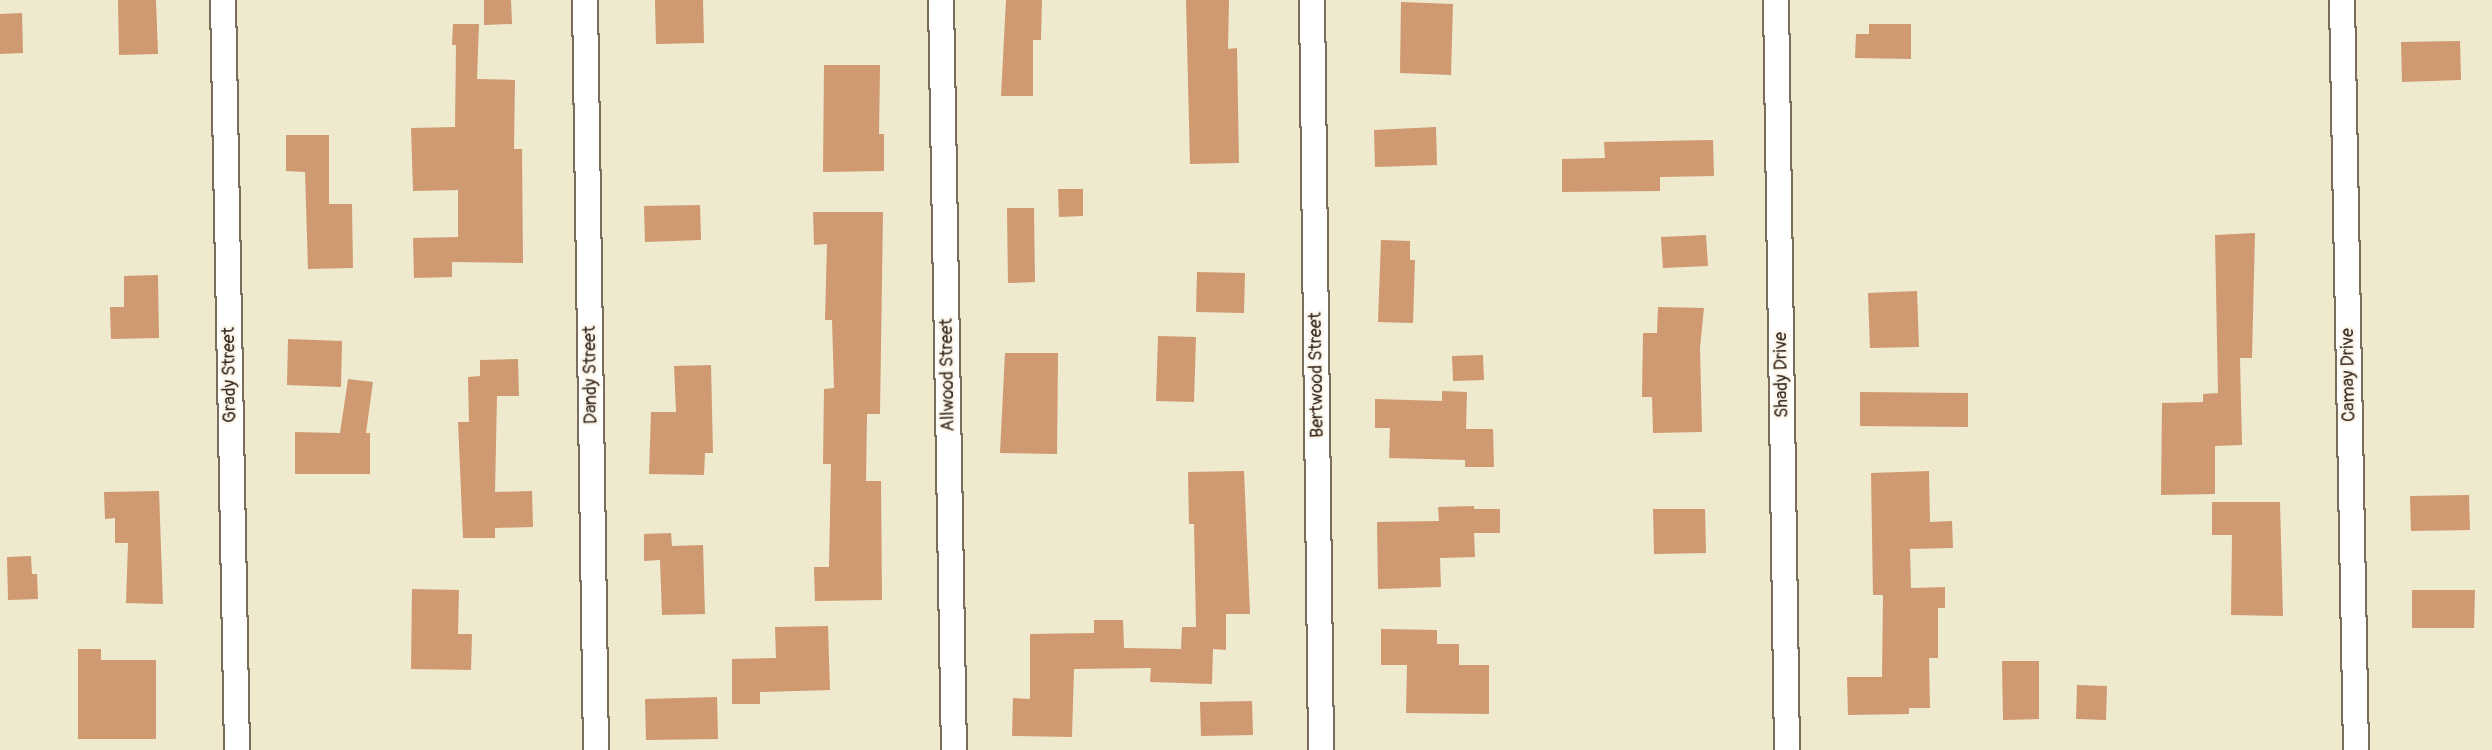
<!DOCTYPE html>
<html>
<head>
<meta charset="utf-8">
<style>
  body { margin:0 }
  #map { position:relative; width:2492px; height:750px; overflow:hidden; background:#efe9ce; font-family:Pangolin,sans-serif }
  div>[style] { position:absolute }
  .building>* { inset:0; background:#cf9972 }
  .roads { filter:drop-shadow(2px 0 #7a6d5c) drop-shadow(-2px 0 #7a6d5c) drop-shadow(0 2px #7a6d5c) drop-shadow(0 -2px #7a6d5c) }
  .street>* { height:24px; margin:-12px; padding:0 12px; transform-origin:12px; border-radius:12px; background:#fff }
  span { translate:-50% -50%; white-space:nowrap; text-align:center; line-height:1.15; -webkit-text-stroke:5px #fbf7ec; paint-order:stroke }
  .street-label { font-size:18px; color:#3b2a1e }
</style>
</head>
<body>
<div id="map">
  <div class="building">
    <div style="clip-path:polygon(118px 0,156px 0,158px 54px,119px 55px)"></div>
    <div style="clip-path:polygon(484px 0,511px 0,512px 24px,484px 25px)"></div>
    <div style="clip-path:polygon(655px 0,703px 0,704px 43px,656px 44px)"></div>
    <div style="clip-path:polygon(1006px 0,1042px 0,1041px 40px,1033px 40px,1033px 96px,1001px 96px)"></div>
    <div style="clip-path:polygon(1186px 0,1229px 0,1228px 49px,1237px 48px,1239px 163px,1190px 164px)"></div>
    <div style="clip-path:polygon(1401px 2px,1453px 4px,1451px 75px,1400px 73px)"></div>
    <div style="clip-path:polygon(22px 13px,23px 53px,0 54px,0 14px)"></div>
    <div style="clip-path:polygon(453px 24px,479px 24px,477px 79px,515px 80px,514px 149px,522px 149px,523px 263px,452px 262px,452px 277px,414px 278px,413px 238px,458px 237px,458px 190px,413px 191px,411px 128px,455px 127px,456px 45px,452px 45px)"></div>
    <div style="clip-path:polygon(1869px 24px,1911px 24px,1911px 59px,1855px 58px,1856px 34px,1869px 34px)"></div>
    <div style="clip-path:polygon(2460px 41px,2461px 80px,2402px 82px,2401px 42px)"></div>
    <div style="clip-path:polygon(824px 65px,880px 65px,879px 134px,884px 134px,884px 171px,823px 172px)"></div>
    <div style="clip-path:polygon(1436px 127px,1437px 165px,1375px 167px,1374px 130px)"></div>
    <div style="clip-path:polygon(286px 135px,329px 135px,329px 204px,352px 204px,353px 268px,308px 269px,305px 172px,286px 171px)"></div>
    <div style="clip-path:polygon(1713px 140px,1714px 176px,1660px 177px,1660px 191px,1562px 192px,1562px 159px,1605px 158px,1604px 142px)"></div>
    <div style="clip-path:polygon(1058px 189px,1083px 189px,1083px 216px,1059px 217px)"></div>
    <div style="clip-path:polygon(700px 205px,701px 240px,645px 242px,644px 206px)"></div>
    <div style="clip-path:polygon(1007px 208px,1034px 208px,1035px 282px,1008px 283px)"></div>
    <div style="clip-path:polygon(813px 212px,883px 212px,880px 414px,867px 414px,866px 481px,881px 481px,882px 600px,815px 601px,814px 567px,829px 567px,831px 464px,823px 464px,824px 389px,834px 388px,832px 320px,825px 320px,827px 244px,814px 245px)"></div>
    <div style="clip-path:polygon(2255px 233px,2252px 358px,2240px 358px,2242px 445px,2215px 446px,2215px 494px,2161px 495px,2162px 403px,2203px 402px,2203px 394px,2218px 393px,2215px 235px)"></div>
    <div style="clip-path:polygon(1706px 235px,1708px 266px,1663px 268px,1661px 237px)"></div>
    <div style="clip-path:polygon(1381px 240px,1410px 241px,1410px 260px,1415px 260px,1413px 323px,1378px 322px)"></div>
    <div style="clip-path:polygon(1197px 272px,1245px 273px,1244px 313px,1196px 312px)"></div>
    <div style="clip-path:polygon(158px 275px,159px 338px,111px 339px,110px 307px,124px 307px,124px 276px)"></div>
    <div style="clip-path:polygon(1917px 291px,1919px 347px,1870px 348px,1868px 293px)"></div>
    <div style="clip-path:polygon(1658px 307px,1704px 308px,1700px 348px,1702px 432px,1653px 433px,1652px 397px,1642px 397px,1643px 333px,1657px 333px)"></div>
    <div style="clip-path:polygon(1158px 336px,1196px 337px,1194px 402px,1156px 401px)"></div>
    <div style="clip-path:polygon(288px 339px,342px 341px,341px 387px,287px 385px)"></div>
    <div style="clip-path:polygon(1005px 353px,1058px 353px,1057px 454px,1000px 453px)"></div>
    <div style="clip-path:polygon(1483px 355px,1484px 380px,1453px 381px,1452px 356px)"></div>
    <div style="clip-path:polygon(518px 359px,519px 396px,497px 396px,495px 492px,532px 491px,533px 527px,495px 528px,495px 538px,463px 538px,458px 422px,469px 422px,468px 377px,480px 376px,480px 360px)"></div>
    <div style="clip-path:polygon(711px 365px,713px 453px,705px 453px,704px 475px,649px 474px,651px 412px,676px 412px,674px 366px)"></div>
    <div style="clip-path:polygon(348px 379px,373px 382px,366px 433px,370px 433px,370px 474px,295px 474px,295px 432px,340px 433px)"></div>
    <div style="clip-path:polygon(1442px 391px,1467px 392px,1466px 429px,1493px 429px,1494px 467px,1465px 467px,1465px 460px,1389px 458px,1390px 428px,1375px 428px,1375px 399px,1442px 401px)"></div>
    <div style="clip-path:polygon(1860px 392px,1968px 393px,1968px 427px,1860px 426px)"></div>
    <div style="clip-path:polygon(1244px 471px,1250px 614px,1226px 614px,1226px 650px,1213px 649px,1212px 684px,1150px 682px,1151px 668px,1074px 669px,1072px 737px,1012px 736px,1013px 698px,1030px 699px,1030px 634px,1094px 633px,1094px 620px,1123px 620px,1124px 648px,1181px 649px,1182px 627px,1196px 627px,1194px 524px,1189px 524px,1188px 472px)"></div>
    <div style="clip-path:polygon(1929px 471px,1930px 522px,1952px 521px,1953px 548px,1910px 549px,1911px 588px,1945px 587px,1945px 608px,1938px 608px,1938px 658px,1929px 658px,1930px 708px,1909px 708px,1909px 714px,1848px 715px,1847px 677px,1882px 677px,1883px 595px,1873px 595px,1871px 473px)"></div>
    <div style="clip-path:polygon(159px 491px,163px 604px,126px 603px,128px 543px,115px 543px,115px 518px,105px 519px,104px 492px)"></div>
    <div style="clip-path:polygon(2469px 495px,2470px 530px,2411px 531px,2410px 496px)"></div>
    <div style="clip-path:polygon(2212px 502px,2280px 502px,2283px 616px,2231px 615px,2232px 535px,2212px 535px)"></div>
    <div style="clip-path:polygon(1474px 506px,1474px 509px,1500px 509px,1500px 533px,1474px 533px,1475px 557px,1440px 558px,1441px 587px,1378px 589px,1377px 522px,1439px 521px,1438px 507px)"></div>
    <div style="clip-path:polygon(1653px 509px,1705px 509px,1706px 553px,1654px 554px)"></div>
    <div style="clip-path:polygon(671px 533px,672px 546px,703px 545px,705px 614px,662px 615px,660px 560px,644px 561px,644px 534px)"></div>
    <div style="clip-path:polygon(31px 556px,32px 574px,37px 574px,38px 599px,8px 600px,7px 557px)"></div>
    <div style="clip-path:polygon(412px 589px,459px 590px,458px 634px,472px 634px,471px 670px,411px 669px)"></div>
    <div style="clip-path:polygon(2412px 590px,2475px 590px,2474px 628px,2412px 628px)"></div>
    <div style="clip-path:polygon(828px 626px,830px 690px,760px 692px,760px 704px,732px 704px,732px 659px,776px 658px,775px 627px)"></div>
    <div style="clip-path:polygon(1381px 629px,1437px 630px,1437px 644px,1459px 644px,1459px 665px,1489px 665px,1489px 714px,1406px 713px,1407px 665px,1381px 665px)"></div>
    <div style="clip-path:polygon(78px 649px,101px 649px,101px 660px,156px 660px,156px 739px,78px 739px)"></div>
    <div style="clip-path:polygon(2002px 661px,2039px 661px,2039px 719px,2003px 720px)"></div>
    <div style="clip-path:polygon(2077px 685px,2107px 686px,2106px 720px,2076px 719px)"></div>
    <div style="clip-path:polygon(717px 697px,718px 739px,646px 740px,645px 699px)"></div>
    <div style="clip-path:polygon(1252px 701px,1253px 735px,1201px 736px,1200px 702px)"></div>
  </div>
  <div class="roads">
    <div class="street">
      <div style="left:223px;top:0;width:750px;rotate:88.93deg"></div>
      <div style="left:585px;top:0;width:750px;rotate:89.16deg"></div>
      <div style="left:941px;top:0;width:750px;rotate:89.01deg"></div>
      <div style="left:1312px;top:0;width:750px;rotate:89.31deg"></div>
      <div style="left:1776px;top:0;width:750px;rotate:89.16deg"></div>
      <div style="left:2342px;top:0;width:750px;rotate:88.93deg"></div>
    </div>
  </div>
  <div class="street-label">
    <span style="left:230px;top:375px;rotate:-91deg">Grady Street</span>
    <span style="left:591px;top:375px;rotate:-91deg">Dandy Street</span>
    <span style="left:948px;top:375px;rotate:-91deg">Allwood Street</span>
    <span style="left:1317px;top:375px;rotate:-91deg">Bertwood Street</span>
    <span style="left:1782px;top:375px;rotate:-91deg">Shady Drive</span>
    <span style="left:2349px;top:375px;rotate:-91deg">Camay Drive</span>
  </div>
</div>
</body>
</html>
